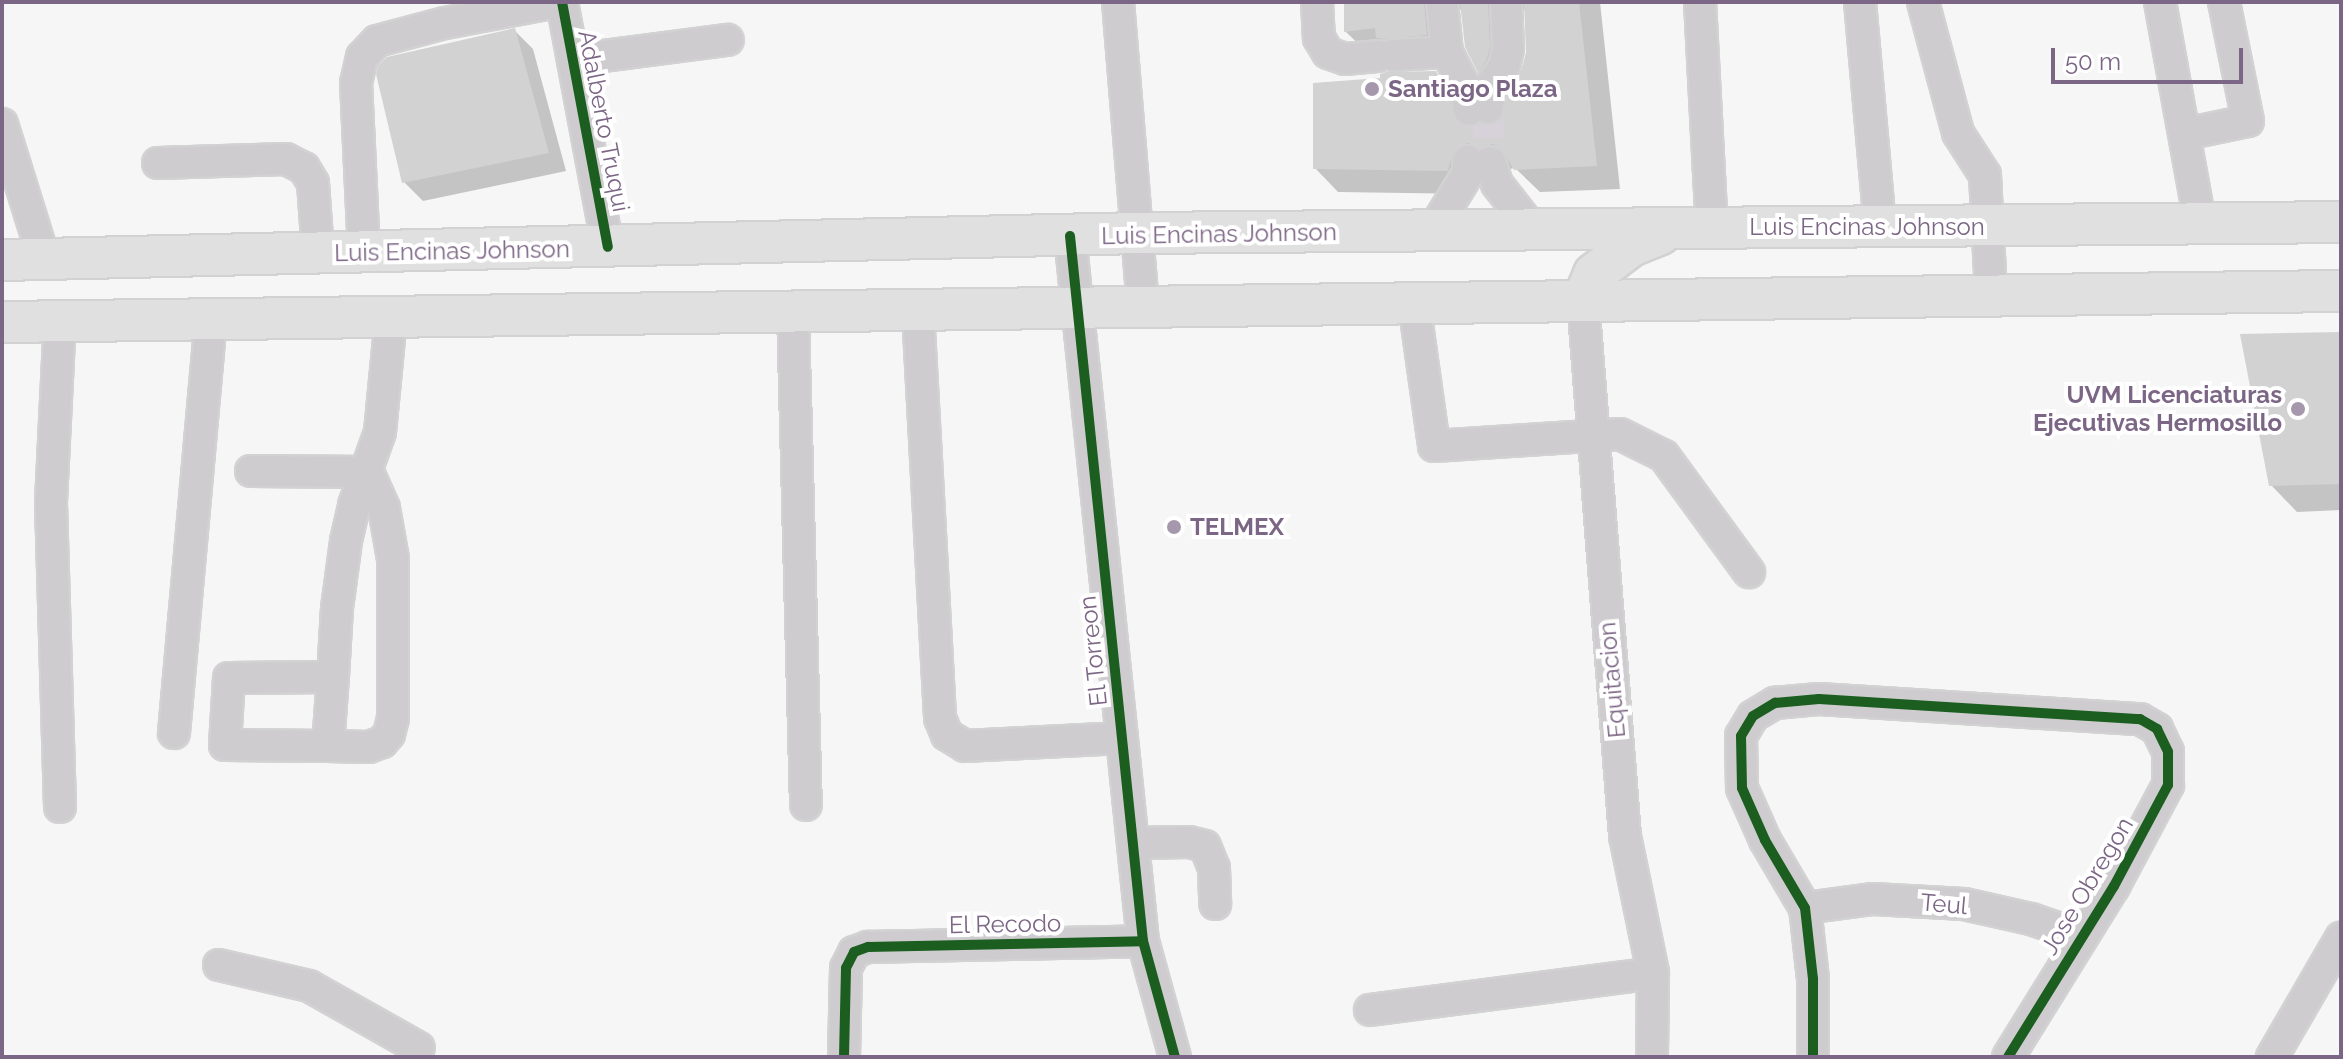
<!DOCTYPE html>
<html>
<head>
<meta charset="utf-8">
<style>
  body { margin:0 }
  #map { position:relative; width:2343px; height:1059px; overflow:hidden; background:#f5f6f5; font-family:Raleway,sans-serif }
  div>[style] { position:absolute }
  .shadow>* { inset:0; background:#0003 }
  .building>* { inset:0; background:#d3d2d3 }
  .minor-tunnel>* { height:30px; margin-top:-15px; transform-origin:0; background:repeating-linear-gradient(90deg,#d7d2d9 0 30px,transparent 0 45px) }
  .roads { filter:drop-shadow(2px 0 #d3d2d3) drop-shadow(-2px 0 #d3d2d3) drop-shadow(0 2px #d3d2d3) drop-shadow(0 -2px #d3d2d3) }
  .minor>* { height:30px; margin:-15px; padding:0 15px; transform-origin:15px; border-radius:15px; background:#cecccf }
  .major>* { height:40px; margin:-20px; padding:0 20px; transform-origin:20px; border-radius:20px; background:#e1e0e1 }
  .cycleway>* { height:10px; margin:-5px; padding:0 5px; transform-origin:5px; border-radius:5px; background:#1b5e20 }
  .dots>* { width:22px; height:22px; translate:-50% -50%; box-sizing:border-box; border:4px solid #fff; border-radius:50% }
  span { translate:-50% -50%; white-space:nowrap; text-align:center; line-height:1.15; -webkit-text-stroke:8px #fff; paint-order:stroke }
  .poi-label { font-size:24px; color:#7c6685; font-weight:700 }
  .left { translate:0 -50%; text-align:left }
  .right { translate:-100% -50%; text-align:right }
  .street-label { font-size:24px; color:#7c6685 }
  .frame { position:absolute; inset:0; border:4px solid #7c6685; pointer-events:none }
  .scale { position:absolute; left:2051px; top:48px; width:192px; height:36px; box-sizing:border-box; border:4px solid #7c6685; border-top:0; padding-left:10px; font-size:24px; line-height:28px; white-space:nowrap; color:#7c6685; -webkit-text-stroke:6px #fff; paint-order:stroke }
</style>
</head>
<body>
<div id="map">
  <div class="shadow">
    <div style="clip-path:polygon(1346px 2px,1600px 2px,1620px 189px,1540px 192px,1515px 168px,1476px 175px,1472px 194px,1338px 192px,1315px 168px,1436px 73px,1460px 97px,1473px 128px,1495px 127px,1504px 119px,1528px 53px,1526px 9px,1513px 18px,1502px 94px,1479px 71px,1467px 46px,1463px 9px,1456px 10px,1450px 58px,1370px 55px,1346px 32px)"></div>
    <div style="clip-path:polygon(514px 30px,533px 49px,566px 171px,423px 201px,404px 182px)"></div>
    <div style="clip-path:polygon(2341px 334px,2341px 510px,2297px 512px,2271px 485px)"></div>
  </div>
  <div class="building">
    <div style="clip-path:polygon(1344px 2px,1424px 2px,1427px 35px,1385px 39px,1376px 38px,1375px 28px,1344px 32px)"></div>
    <div style="clip-path:polygon(1460px 2px,1488px 2px,1490px 47px,1487px 59px,1478px 73px,1465px 47px)"></div>
    <div style="clip-path:polygon(1524px 2px,1579px 2px,1597px 166px,1514px 170px,1501px 148px,1493px 144px,1480px 148px,1467px 143px,1453px 151px,1448px 171px,1313px 169px,1313px 83px,1380px 78px,1380px 74px,1386px 72px,1436px 71px,1449px 95px,1454px 120px,1462px 126px,1494px 125px,1502px 120px,1508px 92px,1521px 71px,1526px 53px)"></div>
    <div style="clip-path:polygon(515px 28px,549px 153px,402px 183px,376px 74px,378px 66px,387px 57px)"></div>
    <div style="clip-path:polygon(2341px 332px,2341px 484px,2269px 486px,2240px 334px)"></div>
  </div>
  <div class="minor-tunnel">
    <div style="left:1488px;top:108px;width:54px;rotate:87.9deg"></div>
  </div>
  <div class="roads">
    <div class="minor">
      <div style="left:562px;top:2px;width:249px;rotate:79.4deg"></div>
      <div style="left:1118px;top:2px;width:307px;rotate:85.3deg"></div>
      <div style="left:1317px;top:2px;width:36px;rotate:87deg"></div>
      <div style="left:1319px;top:38px;width:17px;rotate:59deg"></div>
      <div style="left:1328px;top:53px;width:18px;rotate:19deg"></div>
      <div style="left:1345px;top:59px;width:33px;rotate:-5deg"></div>
      <div style="left:1442px;top:2px;width:50px;rotate:84.3deg"></div>
      <div style="left:1447px;top:52px;width:42px;rotate:62.8deg"></div>
      <div style="left:1466px;top:89px;width:21px;rotate:82deg"></div>
      <div style="left:1700px;top:2px;width:226px;rotate:87deg"></div>
      <div style="left:1860px;top:2px;width:225px;rotate:84.9deg"></div>
      <div style="left:1923px;top:2px;width:136px;rotate:75deg"></div>
      <div style="left:1958px;top:133px;width:50px;rotate:57.3deg"></div>
      <div style="left:1985px;top:175px;width:120px;rotate:87.1deg"></div>
      <div style="left:2160px;top:2px;width:225px;rotate:79.7deg"></div>
      <div style="left:1393px;top:55px;width:54px;rotate:-3.2deg"></div>
      <div style="left:573px;top:60px;width:156px;rotate:-7.4deg"></div>
      <div style="left:1488px;top:108px;width:23px;rotate:-83deg"></div>
      <div style="left:1491px;top:85px;width:22px;rotate:-54deg"></div>
      <div style="left:1504px;top:67px;width:18px;rotate:-77deg"></div>
      <div style="left:1508px;top:49px;width:47px;rotate:-92.4deg"></div>
      <div style="left:2px;top:124px;width:141px;rotate:72.7deg"></div>
      <div style="left:2185px;top:134px;width:64px;rotate:-11.7deg"></div>
      <div style="left:2248px;top:121px;width:121px;rotate:-101.4deg"></div>
      <div style="left:1490px;top:162px;width:23px;rotate:72deg"></div>
      <div style="left:1497px;top:184px;width:60px;rotate:51.8deg"></div>
      <div style="left:158px;top:163px;width:128px;rotate:-1.8deg"></div>
      <div style="left:286px;top:159px;width:20px;rotate:27deg"></div>
      <div style="left:304px;top:168px;width:17px;rotate:59deg"></div>
      <div style="left:313px;top:183px;width:70px;rotate:85.9deg"></div>
      <div style="left:1432px;top:232px;width:69px;rotate:-58.6deg"></div>
      <div style="left:1468px;top:173px;width:12px;rotate:-90deg"></div>
      <div style="left:1070px;top:236px;width:709px;rotate:84.09deg"></div>
      <div style="left:1143px;top:941px;width:120px;rotate:74.6deg"></div>
      <div style="left:364px;top:252px;width:169px;rotate:-92.7deg"></div>
      <div style="left:356px;top:83px;width:27px;rotate:-77deg"></div>
      <div style="left:362px;top:57px;width:22px;rotate:-47deg"></div>
      <div style="left:377px;top:41px;width:70px;rotate:-14.8deg"></div>
      <div style="left:445px;top:23px;width:114px;rotate:-10.6deg"></div>
      <div style="left:1583px;top:300px;width:538px;rotate:85.52deg"></div>
      <div style="left:1625px;top:836px;width:140px;rotate:78.4deg"></div>
      <div style="left:1653px;top:973px;width:84px;rotate:90.7deg"></div>
      <div style="left:1414px;top:303px;width:144px;rotate:82deg"></div>
      <div style="left:1434px;top:446px;width:186px;rotate:-3.7deg"></div>
      <div style="left:1620px;top:434px;width:49px;rotate:26.6deg"></div>
      <div style="left:1664px;top:456px;width:144px;rotate:53.8deg"></div>
      <div style="left:918px;top:311px;width:408px;rotate:86.9deg"></div>
      <div style="left:940px;top:718px;width:18px;rotate:68deg"></div>
      <div style="left:947px;top:735px;width:21px;rotate:31deg"></div>
      <div style="left:965px;top:746px;width:157px;rotate:-2.9deg"></div>
      <div style="left:793px;top:313px;width:492px;rotate:88.5deg"></div>
      <div style="left:251px;top:471px;width:117px;rotate:0.5deg"></div>
      <div style="left:368px;top:472px;width:39px;rotate:66deg"></div>
      <div style="left:384px;top:508px;width:52px;rotate:80deg"></div>
      <div style="left:393px;top:559px;width:159px;rotate:90deg"></div>
      <div style="left:393px;top:718px;width:16px;rotate:104deg"></div>
      <div style="left:389px;top:734px;width:11px;rotate:131deg"></div>
      <div style="left:382px;top:742px;width:14px;rotate:159deg"></div>
      <div style="left:369px;top:747px;width:41px;rotate:-178.6deg"></div>
      <div style="left:333px;top:677px;width:104px;rotate:179.4deg"></div>
      <div style="left:229px;top:678px;width:67px;rotate:93.4deg"></div>
      <div style="left:225px;top:745px;width:103px;rotate:0.6deg"></div>
      <div style="left:328px;top:746px;width:69px;rotate:-85.9deg"></div>
      <div style="left:333px;top:677px;width:69px;rotate:-86.7deg"></div>
      <div style="left:337px;top:608px;width:68px;rotate:-82.3deg"></div>
      <div style="left:346px;top:541px;width:37px;rotate:-77deg"></div>
      <div style="left:354px;top:505px;width:77px;rotate:-70.4deg"></div>
      <div style="left:380px;top:432px;width:115px;rotate:-84.5deg"></div>
      <div style="left:174px;top:733px;width:415px;rotate:-84.9deg"></div>
      <div style="left:60px;top:807px;width:305px;rotate:-91.7deg"></div>
      <div style="left:51px;top:502px;width:181px;rotate:-87.2deg"></div>
      <div style="left:1133px;top:843px;width:56px;rotate:-1deg"></div>
      <div style="left:1189px;top:842px;width:16px;rotate:14deg"></div>
      <div style="left:1205px;top:846px;width:24px;rotate:68deg"></div>
      <div style="left:1214px;top:868px;width:36px;rotate:88deg"></div>
      <div style="left:1805px;top:908px;width:69px;rotate:-7.5deg"></div>
      <div style="left:1873px;top:899px;width:91px;rotate:3.1deg"></div>
      <div style="left:1964px;top:904px;width:69px;rotate:12.6deg"></div>
      <div style="left:2031px;top:919px;width:52px;rotate:19.1deg"></div>
      <div style="left:219px;top:965px;width:92px;rotate:13.1deg"></div>
      <div style="left:309px;top:986px;width:126px;rotate:29.4deg"></div>
      <div style="left:1370px;top:1010px;width:285px;rotate:-7.4deg"></div>
      <div style="left:844px;top:1057px;width:89px;rotate:-88.7deg"></div>
      <div style="left:846px;top:968px;width:18px;rotate:-63deg"></div>
      <div style="left:854px;top:952px;width:15px;rotate:-20deg"></div>
      <div style="left:868px;top:947px;width:275px;rotate:-1.2deg"></div>
      <div style="left:1813px;top:1057px;width:78px;rotate:-90deg"></div>
      <div style="left:1813px;top:979px;width:71px;rotate:-96.4deg"></div>
      <div style="left:1805px;top:908px;width:79px;rotate:-120.5deg"></div>
      <div style="left:1765px;top:840px;width:57px;rotate:-113.9deg"></div>
      <div style="left:1742px;top:788px;width:52px;rotate:-91.1deg"></div>
      <div style="left:1741px;top:736px;width:23px;rotate:-59deg"></div>
      <div style="left:1753px;top:716px;width:26px;rotate:-31deg"></div>
      <div style="left:1775px;top:703px;width:44px;rotate:-5.2deg"></div>
      <div style="left:1819px;top:699px;width:322px;rotate:3.6deg"></div>
      <div style="left:2140px;top:719px;width:20px;rotate:30deg"></div>
      <div style="left:2157px;top:729px;width:25px;rotate:64deg"></div>
      <div style="left:2168px;top:752px;width:33px;rotate:90deg"></div>
      <div style="left:2168px;top:785px;width:115px;rotate:118.1deg"></div>
      <div style="left:2114px;top:886px;width:201px;rotate:121.8deg"></div>
      <div style="left:2272px;top:1057px;width:138px;rotate:-59.9deg"></div>
    </div>
    <div class="major">
      <div style="left:2px;top:260px;width:1138px;rotate:-1.36deg"></div>
      <div style="left:1140px;top:233px;width:1201px;rotate:-0.52deg"></div>
      <div style="left:1583px;top:300px;width:28px;rotate:-67deg"></div>
      <div style="left:1594px;top:274px;width:46px;rotate:-37.1deg"></div>
      <div style="left:1631px;top:246px;width:31px;rotate:-22deg"></div>
      <div style="left:2px;top:322px;width:2339px;rotate:-0.76deg"></div>
    </div>
  </div>
  <div class="cycleway">
    <div style="left:562px;top:2px;width:249px;rotate:79.4deg"></div>
    <div style="left:1070px;top:236px;width:709px;rotate:84.09deg"></div>
    <div style="left:1143px;top:941px;width:120px;rotate:74.6deg"></div>
    <div style="left:844px;top:1057px;width:89px;rotate:-88.7deg"></div>
    <div style="left:846px;top:968px;width:18px;rotate:-63deg"></div>
    <div style="left:854px;top:952px;width:15px;rotate:-20deg"></div>
    <div style="left:868px;top:947px;width:275px;rotate:-1.2deg"></div>
    <div style="left:1813px;top:1057px;width:78px;rotate:-90deg"></div>
    <div style="left:1813px;top:979px;width:71px;rotate:-96.4deg"></div>
    <div style="left:1805px;top:908px;width:79px;rotate:-120.5deg"></div>
    <div style="left:1765px;top:840px;width:57px;rotate:-113.9deg"></div>
    <div style="left:1742px;top:788px;width:52px;rotate:-91.1deg"></div>
    <div style="left:1741px;top:736px;width:23px;rotate:-59deg"></div>
    <div style="left:1753px;top:716px;width:26px;rotate:-31deg"></div>
    <div style="left:1775px;top:703px;width:44px;rotate:-5.2deg"></div>
    <div style="left:1819px;top:699px;width:322px;rotate:3.6deg"></div>
    <div style="left:2140px;top:719px;width:20px;rotate:30deg"></div>
    <div style="left:2157px;top:729px;width:25px;rotate:64deg"></div>
    <div style="left:2168px;top:752px;width:33px;rotate:90deg"></div>
    <div style="left:2168px;top:785px;width:115px;rotate:118.1deg"></div>
    <div style="left:2114px;top:886px;width:201px;rotate:121.8deg"></div>
  </div>
  <div class="dots">
    <div style="left:1372px;top:89px;background:#a698ac"></div>
    <div style="left:2298px;top:409px;background:#a698ac"></div>
    <div style="left:1174px;top:527px;background:#a698ac"></div>
  </div>
  <div class="poi-label">
    <span class="left" style="left:1388px;top:89px">Santiago Plaza</span>
    <span class="right" style="left:2282px;top:409px">UVM Licenciaturas<br>Ejecutivas Hermosillo</span>
    <span class="left" style="left:1190px;top:527px">TELMEX</span>
  </div>
  <div class="street-label">
    <span style="left:604px;top:121px;rotate:79deg">Adalberto Truqui</span>
    <span style="left:1867px;top:227px">Luis Encinas Johnson</span>
    <span style="left:1219px;top:234px;rotate:-1deg">Luis Encinas Johnson</span>
    <span style="left:452px;top:251px;rotate:-1deg">Luis Encinas Johnson</span>
    <span style="left:1093px;top:651px;rotate:-96deg">El Torreon</span>
    <span style="left:1612px;top:680px;rotate:-95deg">Equitacion</span>
    <span style="left:2087px;top:886px;rotate:-59deg">Jose Obregon</span>
    <span style="left:1944px;top:904px;rotate:5deg">Teul</span>
    <span style="left:1005px;top:924px;rotate:-1deg">El Recodo</span>
  </div>
  <div class="frame"></div>
  <div class="scale">50 m</div>
</div>
</body>
</html>
